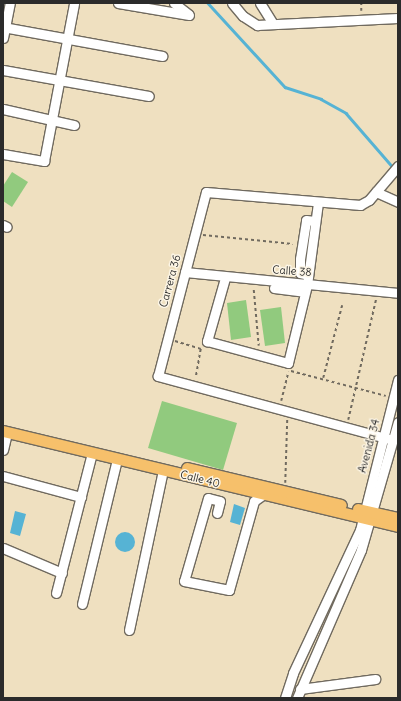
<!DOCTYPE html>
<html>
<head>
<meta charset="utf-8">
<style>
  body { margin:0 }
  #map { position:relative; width:401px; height:701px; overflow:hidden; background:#efe0c0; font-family:Delius,sans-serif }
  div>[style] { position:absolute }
  .green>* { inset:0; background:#91ca7e }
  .water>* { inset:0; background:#56b3d4 }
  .round { border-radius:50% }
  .stream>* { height:2.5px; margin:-1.25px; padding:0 1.25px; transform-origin:1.25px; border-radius:1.25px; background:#56b3d4 }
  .path>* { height:1.5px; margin-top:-0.75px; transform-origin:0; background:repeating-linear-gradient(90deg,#706a5f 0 3px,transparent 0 6px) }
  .roads { filter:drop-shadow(1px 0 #706a5f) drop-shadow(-1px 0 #706a5f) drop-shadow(0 1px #706a5f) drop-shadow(0 -1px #706a5f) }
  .minor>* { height:9px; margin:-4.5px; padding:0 4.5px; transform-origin:4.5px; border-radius:4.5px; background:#fff }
  .major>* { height:11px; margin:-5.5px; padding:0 5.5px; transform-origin:5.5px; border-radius:5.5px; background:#f6c06b }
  span { translate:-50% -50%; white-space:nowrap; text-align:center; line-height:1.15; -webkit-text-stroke:3px #fcf5e5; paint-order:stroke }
  .street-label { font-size:11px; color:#2b2b2b }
  .frame { position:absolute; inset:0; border:4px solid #2b2b2b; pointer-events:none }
</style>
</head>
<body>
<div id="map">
  <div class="green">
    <div style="clip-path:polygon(12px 172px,28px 182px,12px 207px,3px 201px,3px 186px)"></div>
    <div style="clip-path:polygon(246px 300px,251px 337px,231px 340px,227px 303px)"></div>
    <div style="clip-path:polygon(281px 307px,285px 343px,265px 346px,260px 310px)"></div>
    <div style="clip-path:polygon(162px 401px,237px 423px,223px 470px,148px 448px)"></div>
  </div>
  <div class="water">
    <div style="clip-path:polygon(234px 504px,245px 508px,240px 525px,230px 522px)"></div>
    <div style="clip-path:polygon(15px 511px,26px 514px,20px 536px,10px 533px)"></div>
    <div class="round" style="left:115px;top:532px;width:20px;height:20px"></div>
  </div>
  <div class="stream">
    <div style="left:208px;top:3px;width:114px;rotate:47.5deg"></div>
    <div style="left:285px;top:87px;width:38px;rotate:18deg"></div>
    <div style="left:321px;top:99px;width:29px;rotate:29deg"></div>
    <div style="left:346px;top:113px;width:79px;rotate:49.1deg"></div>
  </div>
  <div class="path">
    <div style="left:361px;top:11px;width:8px;rotate:-90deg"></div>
    <div style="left:203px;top:235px;width:90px;rotate:5.7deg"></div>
    <div style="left:254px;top:290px;width:56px;rotate:84.9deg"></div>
    <div style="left:175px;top:341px;width:27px;rotate:17deg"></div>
    <div style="left:201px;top:349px;width:29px;rotate:100deg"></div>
    <div style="left:291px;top:371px;width:98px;rotate:14.7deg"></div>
    <div style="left:323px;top:378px;width:75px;rotate:-75.4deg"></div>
    <div style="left:281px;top:401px;width:30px;rotate:-76deg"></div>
    <div style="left:348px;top:420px;width:124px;rotate:-77deg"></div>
    <div style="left:285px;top:483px;width:64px;rotate:-88.2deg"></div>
  </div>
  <div class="roads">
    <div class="minor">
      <div style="left:118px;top:3px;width:72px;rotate:9.6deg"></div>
      <div style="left:174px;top:3px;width:18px;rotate:38deg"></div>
      <div style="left:232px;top:3px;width:17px;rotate:50deg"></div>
      <div style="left:243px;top:16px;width:17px;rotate:33deg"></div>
      <div style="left:257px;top:25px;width:141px;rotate:-2.8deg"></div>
      <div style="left:260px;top:3px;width:22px;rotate:58deg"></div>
      <div style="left:3px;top:27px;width:162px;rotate:10.3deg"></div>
      <div style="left:3px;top:38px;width:36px;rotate:-79deg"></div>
      <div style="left:3px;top:70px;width:148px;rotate:10.1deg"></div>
      <div style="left:3px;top:109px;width:73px;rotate:12.7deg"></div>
      <div style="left:3px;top:154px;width:42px;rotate:9.7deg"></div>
      <div style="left:44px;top:161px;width:161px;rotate:-79.2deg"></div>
      <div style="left:376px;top:192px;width:24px;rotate:24deg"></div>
      <div style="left:3px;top:225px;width:4px;rotate:27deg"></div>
      <div style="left:185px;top:272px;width:214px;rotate:5.6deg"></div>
      <div style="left:308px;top:275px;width:8px;rotate:-166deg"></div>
      <div style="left:300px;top:273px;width:14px;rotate:-90deg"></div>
      <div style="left:300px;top:259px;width:39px;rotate:-81deg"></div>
      <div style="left:306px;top:220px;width:9px;rotate:6deg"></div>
      <div style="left:225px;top:278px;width:66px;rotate:105.9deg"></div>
      <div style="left:207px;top:341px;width:84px;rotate:15.2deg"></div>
      <div style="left:288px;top:363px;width:80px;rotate:-76.3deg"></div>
      <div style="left:307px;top:285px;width:83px;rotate:-82.4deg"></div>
      <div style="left:274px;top:288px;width:26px;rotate:7deg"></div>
      <div style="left:300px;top:291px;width:7px;rotate:-82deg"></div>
      <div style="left:393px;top:440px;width:244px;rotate:-164.8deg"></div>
      <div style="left:158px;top:376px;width:190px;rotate:-75.4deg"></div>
      <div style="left:206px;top:192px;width:155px;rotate:4.8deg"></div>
      <div style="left:360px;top:205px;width:10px;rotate:-29deg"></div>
      <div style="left:369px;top:200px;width:45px;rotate:-49.5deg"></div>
      <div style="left:3px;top:450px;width:18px;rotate:-77deg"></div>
      <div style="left:3px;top:476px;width:81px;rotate:15.1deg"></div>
      <div style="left:217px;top:513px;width:12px;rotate:-76deg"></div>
      <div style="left:220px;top:501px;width:12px;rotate:-166deg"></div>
      <div style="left:208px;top:498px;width:86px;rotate:106.1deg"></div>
      <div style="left:184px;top:581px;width:46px;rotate:11.3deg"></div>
      <div style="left:229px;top:590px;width:92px;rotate:-74.3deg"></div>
      <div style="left:254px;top:501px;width:12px;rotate:-35deg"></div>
      <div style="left:3px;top:548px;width:64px;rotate:23deg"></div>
      <div style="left:56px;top:593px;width:145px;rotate:-75.6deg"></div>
      <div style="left:82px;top:604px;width:149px;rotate:-76.4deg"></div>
      <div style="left:129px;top:630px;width:164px;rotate:-78deg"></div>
      <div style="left:300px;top:689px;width:76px;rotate:-7.6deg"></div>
      <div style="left:285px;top:698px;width:26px;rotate:-72deg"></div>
      <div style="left:293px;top:673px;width:158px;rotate:-64.9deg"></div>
      <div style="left:360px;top:530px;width:155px;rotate:-75.8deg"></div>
      <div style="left:297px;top:698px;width:161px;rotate:-66.6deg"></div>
      <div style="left:361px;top:550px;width:133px;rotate:-73.9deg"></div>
    </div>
    <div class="major">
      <div style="left:3px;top:431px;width:406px;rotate:13.5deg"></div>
      <div style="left:187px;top:468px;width:158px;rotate:13.5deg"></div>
      <div style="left:358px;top:509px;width:41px;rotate:12.7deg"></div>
    </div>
  </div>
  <div class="street-label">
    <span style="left:292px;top:271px;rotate:4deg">Calle 38</span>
    <span style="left:170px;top:281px;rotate:-75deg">Carrera 36</span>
    <span style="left:369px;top:446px;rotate:-75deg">Avenida 34</span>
    <span style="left:200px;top:479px;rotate:14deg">Calle 40</span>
  </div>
  <div class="frame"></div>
</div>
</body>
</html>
